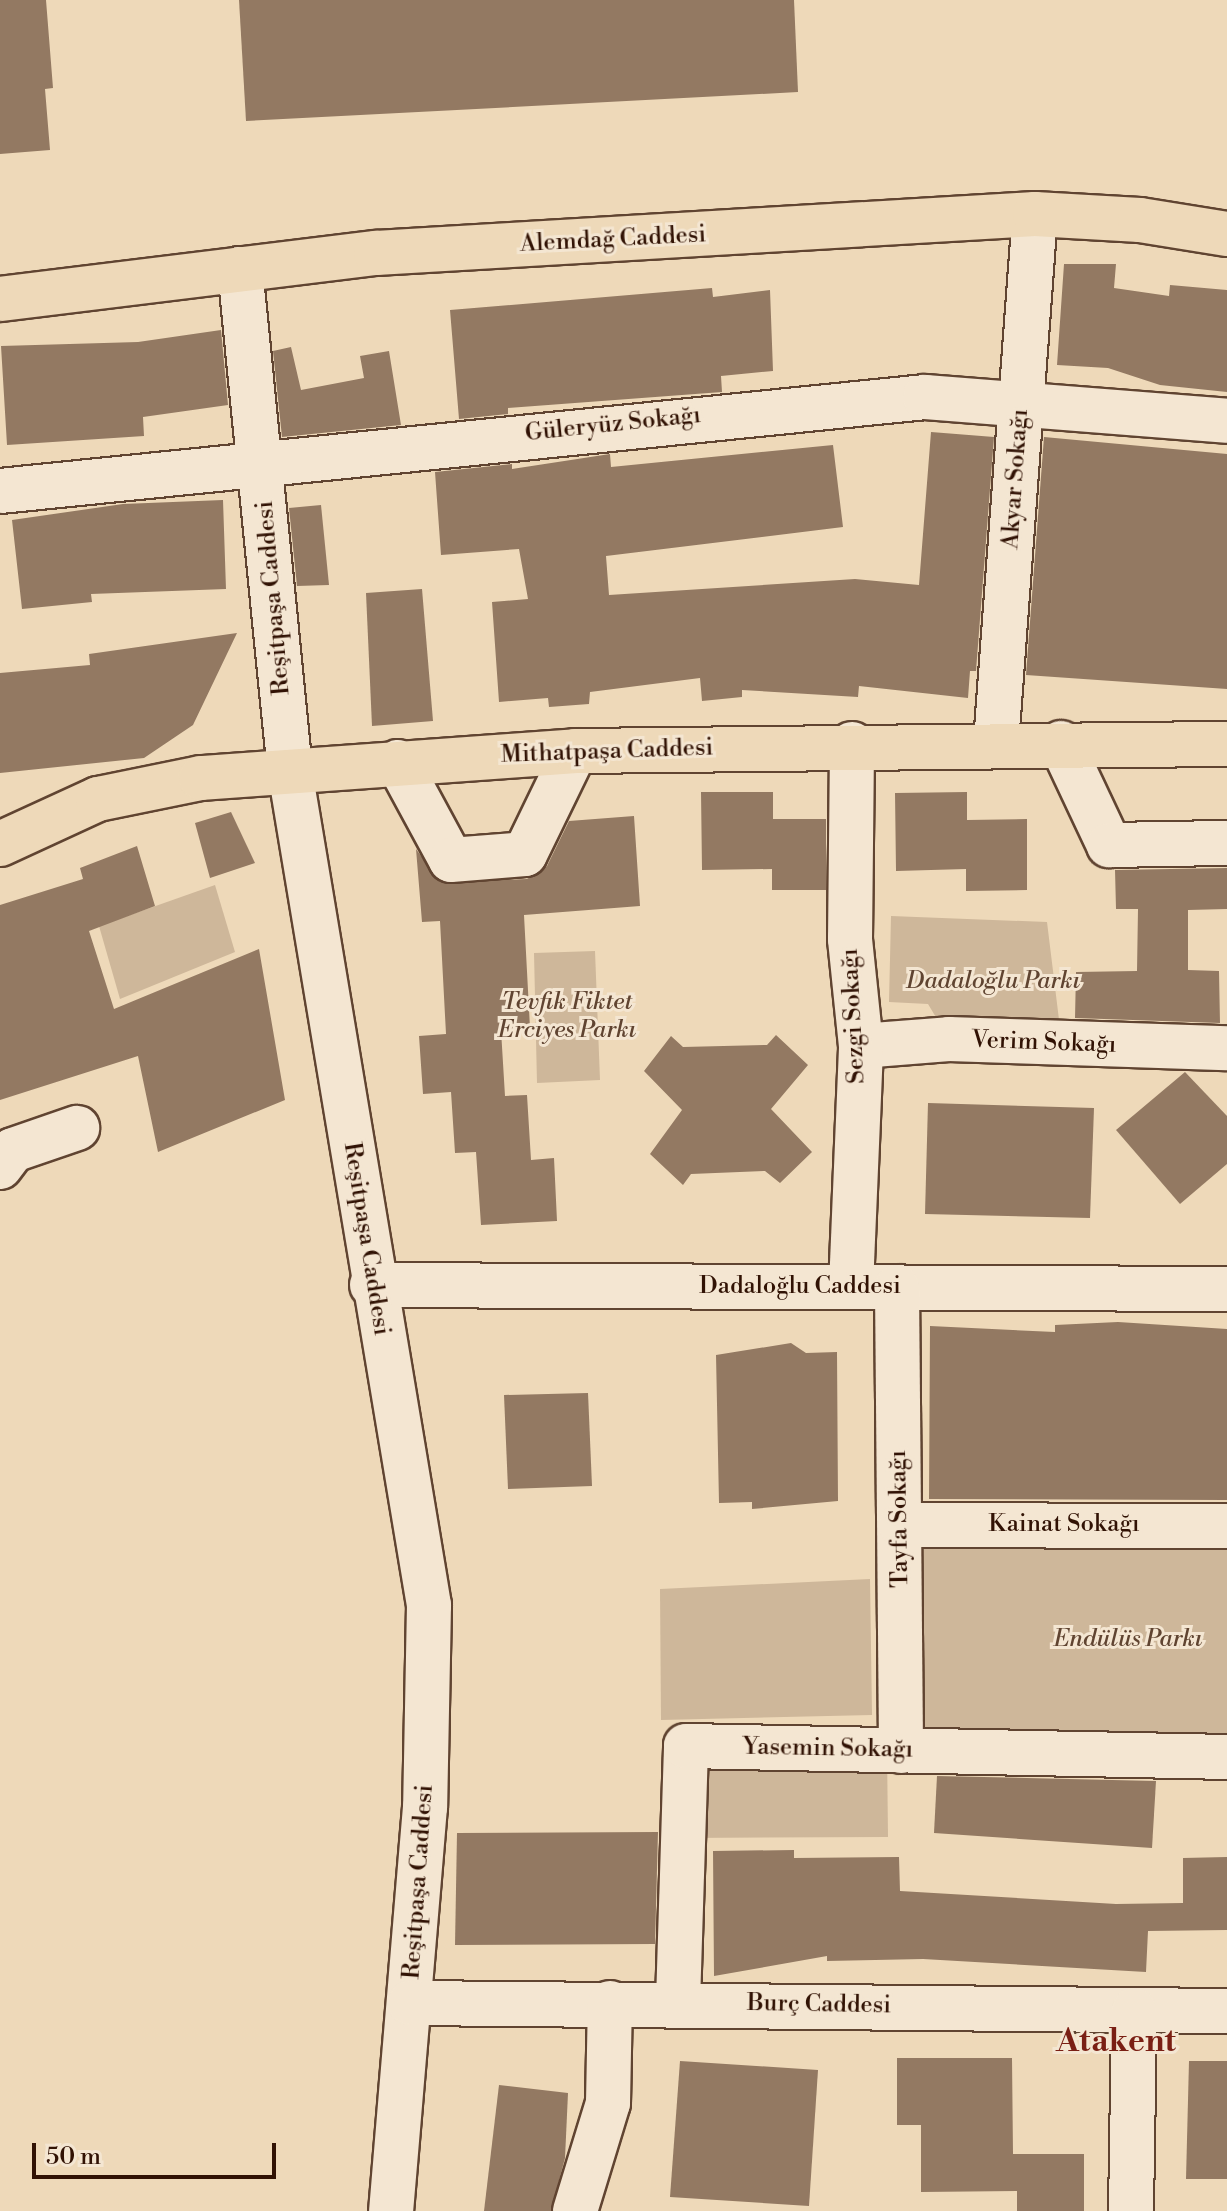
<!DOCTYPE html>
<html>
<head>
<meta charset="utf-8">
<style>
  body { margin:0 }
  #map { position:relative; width:1227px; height:2211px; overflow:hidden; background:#eed9b9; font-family:"Libre Bodoni",serif }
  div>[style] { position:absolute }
  .green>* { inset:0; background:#ceb79a }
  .building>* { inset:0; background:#937962 }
  .roads { filter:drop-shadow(2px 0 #604431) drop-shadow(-2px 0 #604431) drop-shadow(0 2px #604431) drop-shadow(0 -2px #604431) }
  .minor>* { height:44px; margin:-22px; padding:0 22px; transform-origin:22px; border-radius:22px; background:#f4e6d2 }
  .major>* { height:44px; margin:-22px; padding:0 22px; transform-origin:22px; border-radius:22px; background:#eed9b9 }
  span { translate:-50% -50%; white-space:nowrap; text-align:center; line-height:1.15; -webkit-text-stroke:6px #f4e6d2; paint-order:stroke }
  .street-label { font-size:24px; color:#311204 }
  .park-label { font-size:24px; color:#604431; font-style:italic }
  .district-label { font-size:32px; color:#7a1f14; font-weight:700 }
  .scale { position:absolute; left:32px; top:2143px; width:244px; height:36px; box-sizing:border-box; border:4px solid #311204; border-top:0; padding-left:10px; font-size:24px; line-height:28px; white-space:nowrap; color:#311204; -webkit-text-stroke:6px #f4e6d2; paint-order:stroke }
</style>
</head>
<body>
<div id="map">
  <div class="green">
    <div style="clip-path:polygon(215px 885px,235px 952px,120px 999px,99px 926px)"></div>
    <div style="clip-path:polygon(891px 916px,1047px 922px,1062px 1044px,949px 1039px,928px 1004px,889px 1002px)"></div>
    <div style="clip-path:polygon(595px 951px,600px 1080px,537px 1083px,534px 953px)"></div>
    <div style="clip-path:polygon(914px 1541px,1227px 1543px,1227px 1741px,918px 1730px)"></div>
    <div style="clip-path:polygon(870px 1579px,872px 1715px,661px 1720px,660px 1589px)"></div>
    <div style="clip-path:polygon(695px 1747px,887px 1749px,888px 1837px,683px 1838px)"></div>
  </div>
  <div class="building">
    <div style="clip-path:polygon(0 0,46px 0,53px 88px,45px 89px,50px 150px,0 154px)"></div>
    <div style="clip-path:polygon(239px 0,794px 0,798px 92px,246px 121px)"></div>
    <div style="clip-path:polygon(1064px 264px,1116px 264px,1114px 288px,1169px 296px,1170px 285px,1227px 290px,1227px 392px,1160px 385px,1108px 368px,1057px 365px)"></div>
    <div style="clip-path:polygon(712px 288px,713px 297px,770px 290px,773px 371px,721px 376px,722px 392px,508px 408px,508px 414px,459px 419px,450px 310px)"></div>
    <div style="clip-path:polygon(221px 330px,228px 405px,143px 417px,144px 436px,7px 445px,1px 346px,138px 342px)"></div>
    <div style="clip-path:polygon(291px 347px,301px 390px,364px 378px,360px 356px,389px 351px,401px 425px,282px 437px,273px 351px)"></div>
    <div style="clip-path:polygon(931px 432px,994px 437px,976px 671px,970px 671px,968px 698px,859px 686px,858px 697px,742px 690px,742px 697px,702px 701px,700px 678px,590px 692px,589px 704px,549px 707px,548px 698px,499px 702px,492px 602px,528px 599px,519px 549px,441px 555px,435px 472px,512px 464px,512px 469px,610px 454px,611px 467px,833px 445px,843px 527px,606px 556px,609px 595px,855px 579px,919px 585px)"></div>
    <div style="clip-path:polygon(1044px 437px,1227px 454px,1227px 689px,1026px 675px)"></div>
    <div style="clip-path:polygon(223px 500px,226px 589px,91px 594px,92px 602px,22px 609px,12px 520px,123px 504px)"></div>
    <div style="clip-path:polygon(321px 505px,329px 585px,297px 586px,289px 508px)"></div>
    <div style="clip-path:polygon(422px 589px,433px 721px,372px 726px,366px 593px)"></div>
    <div style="clip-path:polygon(237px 633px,193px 725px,144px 758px,0 773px,0 673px,90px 665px,89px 654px)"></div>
    <div style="clip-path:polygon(701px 792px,773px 792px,773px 819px,826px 819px,826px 890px,772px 890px,772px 869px,702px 870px)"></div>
    <div style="clip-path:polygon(967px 792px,967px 820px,1027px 819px,1027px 890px,966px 891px,966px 869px,896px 871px,895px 793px)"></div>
    <div style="clip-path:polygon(231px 812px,255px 863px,210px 878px,195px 823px)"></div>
    <div style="clip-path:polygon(634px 816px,640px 906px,524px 915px,530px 1028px,501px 1030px,505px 1096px,527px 1095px,531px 1160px,554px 1158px,557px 1221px,481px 1225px,476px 1152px,455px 1153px,451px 1092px,423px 1094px,419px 1036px,446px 1034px,440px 921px,422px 922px,416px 849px,440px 882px,527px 879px,547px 866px,569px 821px)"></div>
    <div style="clip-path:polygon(137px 846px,155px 906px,89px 931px,114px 1009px,259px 949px,285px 1100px,158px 1152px,138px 1056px,0 1100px,0 905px,83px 879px,80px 868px)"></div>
    <div style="clip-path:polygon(1227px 868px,1227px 909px,1188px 910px,1188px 970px,1219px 971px,1220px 1023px,1075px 1018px,1076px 972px,1137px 971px,1138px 909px,1116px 909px,1115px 870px)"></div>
    <div style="clip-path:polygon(776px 1035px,808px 1065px,771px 1109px,812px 1152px,780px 1183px,765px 1171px,691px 1174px,683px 1185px,650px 1154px,682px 1110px,644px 1071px,671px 1036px,683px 1047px,767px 1045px)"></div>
    <div style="clip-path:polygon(1185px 1072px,1227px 1116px,1227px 1164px,1180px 1204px,1116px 1130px)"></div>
    <div style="clip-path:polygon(928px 1103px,1094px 1108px,1090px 1218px,925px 1214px)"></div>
    <div style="clip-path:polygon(1118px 1322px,1227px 1329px,1227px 1500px,929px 1499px,930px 1326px,1055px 1332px,1055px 1325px)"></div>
    <div style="clip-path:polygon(791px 1343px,806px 1353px,837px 1352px,838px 1501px,752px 1509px,752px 1502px,719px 1503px,716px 1355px)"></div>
    <div style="clip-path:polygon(588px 1393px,592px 1486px,508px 1489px,504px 1395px)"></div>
    <div style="clip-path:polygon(937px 1776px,1156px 1781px,1152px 1848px,934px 1833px)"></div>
    <div style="clip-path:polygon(658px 1832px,655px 1944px,455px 1945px,457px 1833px)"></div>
    <div style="clip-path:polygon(794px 1850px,794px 1858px,899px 1857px,900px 1891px,1116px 1904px,1183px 1903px,1183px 1858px,1227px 1857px,1227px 1930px,1148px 1931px,1146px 1972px,923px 1959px,827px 1961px,827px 1956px,714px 1976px,713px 1851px)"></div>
    <div style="clip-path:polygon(897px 2058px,1012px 2058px,1013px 2154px,1084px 2154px,1084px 2211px,1017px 2211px,1017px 2191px,921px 2192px,921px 2125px,897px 2125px)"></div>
    <div style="clip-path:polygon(680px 2061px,818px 2070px,809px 2206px,670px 2197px)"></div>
    <div style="clip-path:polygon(1189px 2061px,1227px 2061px,1227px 2179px,1186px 2179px)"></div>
    <div style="clip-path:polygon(499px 2085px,568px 2093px,565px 2158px,551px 2211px,484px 2211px)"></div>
  </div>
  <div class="roads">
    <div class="minor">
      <div style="left:240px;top:269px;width:504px;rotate:84.31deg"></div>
      <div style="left:290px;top:771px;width:846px;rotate:80.54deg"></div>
      <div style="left:429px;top:1605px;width:202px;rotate:91.1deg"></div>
      <div style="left:425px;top:1807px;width:405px;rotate:94.8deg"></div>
      <div style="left:0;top:491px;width:930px;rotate:-5.8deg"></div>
      <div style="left:925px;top:397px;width:303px;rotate:4.5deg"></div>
      <div style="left:996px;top:743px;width:530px;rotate:-85.78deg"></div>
      <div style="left:1061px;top:743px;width:113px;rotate:64.8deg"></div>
      <div style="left:1109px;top:845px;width:118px;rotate:-1deg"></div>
      <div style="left:398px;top:762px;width:111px;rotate:61.6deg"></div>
      <div style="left:451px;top:860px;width:74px;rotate:-4.6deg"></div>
      <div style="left:525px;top:854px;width:114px;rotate:-64.1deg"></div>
      <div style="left:861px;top:1046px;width:88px;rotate:-4.5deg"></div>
      <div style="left:949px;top:1039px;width:278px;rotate:1.9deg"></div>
      <div style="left:0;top:1167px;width:21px;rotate:-53deg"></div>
      <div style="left:13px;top:1150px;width:68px;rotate:-19deg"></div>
      <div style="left:372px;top:1285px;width:855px;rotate:0.27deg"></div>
      <div style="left:851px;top:1287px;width:241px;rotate:-87.6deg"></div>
      <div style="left:861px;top:1046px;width:108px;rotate:-95.9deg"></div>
      <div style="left:850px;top:939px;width:195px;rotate:-89.4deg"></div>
      <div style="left:897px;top:1287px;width:464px;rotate:89.5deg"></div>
      <div style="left:901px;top:1525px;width:326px;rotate:0.2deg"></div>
      <div style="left:678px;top:2002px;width:256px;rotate:-88.2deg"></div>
      <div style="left:686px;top:1746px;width:541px;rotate:1.16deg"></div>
      <div style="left:410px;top:2003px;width:817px;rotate:0.56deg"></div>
      <div style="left:575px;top:2211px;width:113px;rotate:-73deg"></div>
      <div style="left:608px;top:2103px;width:100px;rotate:-88.9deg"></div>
      <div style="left:1131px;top:2211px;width:201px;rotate:-89.1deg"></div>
    </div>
    <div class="major">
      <div style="left:0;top:299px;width:379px;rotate:-7deg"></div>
      <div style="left:376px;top:253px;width:660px;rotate:-3.39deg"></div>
      <div style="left:1035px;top:214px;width:105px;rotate:3.3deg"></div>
      <div style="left:1140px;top:220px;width:88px;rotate:9.1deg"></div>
      <div style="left:0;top:844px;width:108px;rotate:-24.7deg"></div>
      <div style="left:98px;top:799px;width:105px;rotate:-11.5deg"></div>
      <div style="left:201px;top:778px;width:375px;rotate:-4.1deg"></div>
      <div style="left:575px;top:751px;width:652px;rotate:-0.62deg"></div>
    </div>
  </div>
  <div class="street-label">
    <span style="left:613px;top:240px;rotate:-3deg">Alemdağ Caddesi</span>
    <span style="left:613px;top:425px;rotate:-6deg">Güleryüz Sokağı</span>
    <span style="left:1016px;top:479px;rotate:-86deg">Akyar Sokağı</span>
    <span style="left:274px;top:598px;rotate:-95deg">Reşitpaşa Caddesi</span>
    <span style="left:607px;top:752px;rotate:-2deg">Mithatpaşa Caddesi</span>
    <span style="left:854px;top:1016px;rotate:-93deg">Sezgi Sokağı</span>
    <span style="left:1044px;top:1043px;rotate:2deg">Verim Sokağı</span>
    <span style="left:366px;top:1239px;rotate:81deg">Reşitpaşa Caddesi</span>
    <span style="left:800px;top:1287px">Dadaloğlu Caddesi</span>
    <span style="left:900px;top:1519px;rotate:-91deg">Tayfa Sokağı</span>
    <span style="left:1064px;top:1525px">Kainat Sokağı</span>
    <span style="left:828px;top:1749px;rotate:1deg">Yasemin Sokağı</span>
    <span style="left:419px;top:1882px;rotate:-86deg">Reşitpaşa Caddesi</span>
    <span style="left:819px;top:2005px;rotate:1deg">Burç Caddesi</span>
  </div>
  <div class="park-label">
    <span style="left:993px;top:982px">Dadaloğlu Parkı</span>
    <span style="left:567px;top:1017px">Tevfik Fiktet<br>Erciyes Parkı</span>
    <span style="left:1128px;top:1640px">Endülüs Parkı</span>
  </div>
  <div class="district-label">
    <span style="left:1116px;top:2041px">Atakent</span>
  </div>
  <div class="scale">50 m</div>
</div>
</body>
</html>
